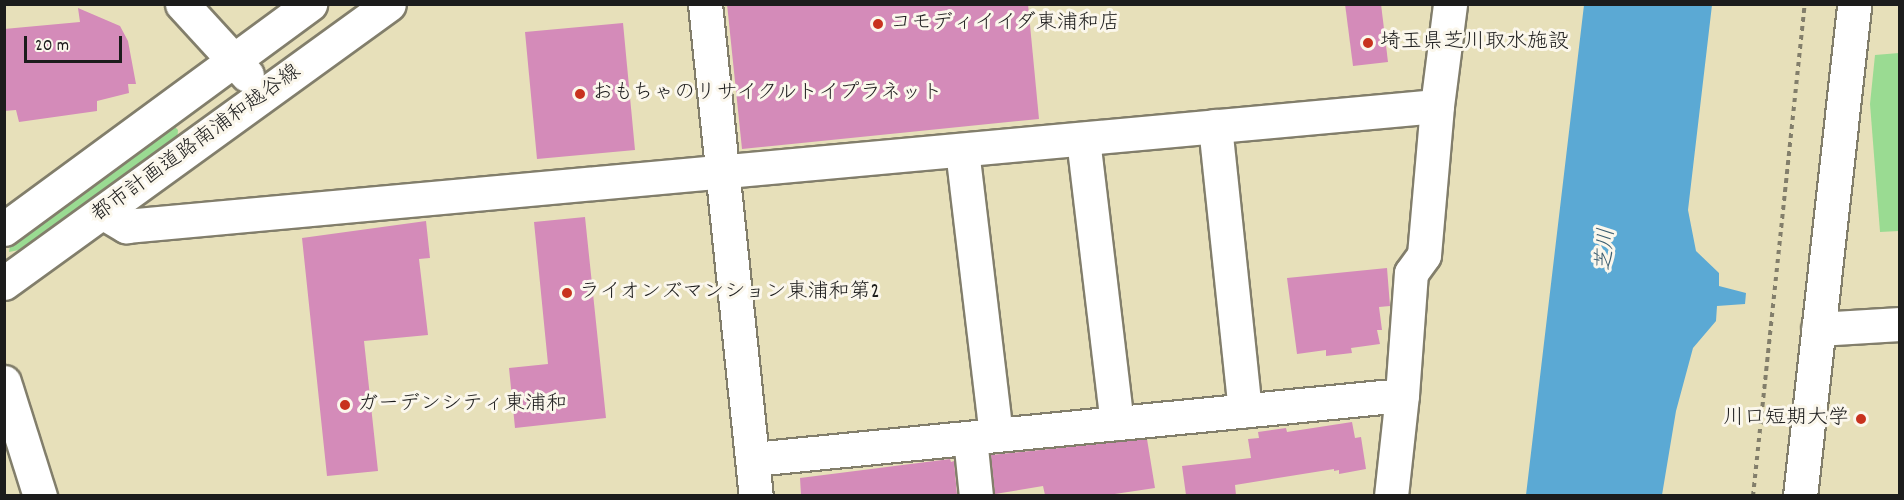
<!DOCTYPE html>
<html>
<head>
<meta charset="utf-8">
<style>
  body { margin:0 }
  #map { position:relative; width:1904px; height:500px; overflow:hidden; background:#e7e0ba; font-family:Dekko,"Klee One",sans-serif }
  div>[style] { position:absolute }
  .green>* { inset:0; background:#9adb92 }
  .water>* { inset:0; background:#5ba9d4 }
  .building>* { inset:0; background:#d48bb9 }
  .path>* { height:4px; margin-top:-2px; transform-origin:0; background:repeating-linear-gradient(90deg,#827e6b 0 4.5px,transparent 0 9px) }
  .roads { filter:drop-shadow(2px 0 #827e6b) drop-shadow(-2px 0 #827e6b) drop-shadow(0 2px #827e6b) drop-shadow(0 -2px #827e6b) }
  .minor>* { height:33px; margin:-16.5px; padding:0 16.5px; transform-origin:16.5px; border-radius:16.5px; background:#fff }
  .dots>* { width:16px; height:16px; translate:-50% -50%; box-sizing:border-box; border:3px solid #fbf7ec; border-radius:50% }
  span { translate:-50% -50%; white-space:nowrap; text-align:center; line-height:1.15; -webkit-text-stroke:6px #fbf7ec; paint-order:stroke }
  .poi-label { font-size:21px; color:#1c1c1c }
  .left { translate:0 -50%; text-align:left }
  .right { translate:-100% -50%; text-align:right }
  .street-label { font-size:21px; color:#1c1c1c }
  .water-label { font-size:22px; color:#385b6f; font-style:italic }
  .frame { position:absolute; inset:0; border:6px solid #1c1c1c; pointer-events:none }
  .scale { position:absolute; left:24px; top:36px; width:98px; height:27px; box-sizing:border-box; border:3px solid #1c1c1c; border-top:0; padding-left:8px; font-size:18px; line-height:21px; white-space:nowrap; color:#1c1c1c; -webkit-text-stroke:4px #fbf7ec; paint-order:stroke }
</style>
</head>
<body>
<div id="map">
  <div class="green">
    <div style="clip-path:polygon(1899px 53px,1899px 231px,1880px 232px,1870px 104px,1875px 55px)"></div>
    <div style="clip-path:polygon(169px 127px,175px 127px,178px 130px,177px 141px,19px 250px,9px 252px,10px 246px)"></div>
  </div>
  <div class="water">
    <div style="clip-path:polygon(1584px 5px,1712px 5px,1688px 210px,1696px 251px,1719px 273px,1719px 286px,1746px 293px,1745px 304px,1717px 306px,1716px 321px,1693px 348px,1676px 411px,1662px 495px,1526px 495px)"></div>
  </div>
  <div class="building">
    <div style="clip-path:polygon(727px 4px,1028px 4px,1039px 119px,742px 149px)"></div>
    <div style="clip-path:polygon(1345px 4px,1381px 4px,1388px 62px,1353px 66px)"></div>
    <div style="clip-path:polygon(78px 8px,120px 26px,128px 41px,136px 84px,128px 84px,129px 93px,97px 101px,97px 111px,19px 122px,16px 110px,4px 111px,4px 29px,80px 22px)"></div>
    <div style="clip-path:polygon(623px 23px,635px 150px,537px 159px,525px 32px)"></div>
    <div style="clip-path:polygon(585px 217px,606px 418px,515px 428px,509px 368px,548px 364px,534px 222px)"></div>
    <div style="clip-path:polygon(426px 221px,430px 258px,419px 259px,428px 335px,364px 341px,378px 471px,327px 476px,302px 238px)"></div>
    <div style="clip-path:polygon(1387px 268px,1390px 306px,1379px 307px,1382px 330px,1377px 330px,1380px 344px,1351px 348px,1352px 353px,1326px 356px,1326px 350px,1297px 354px,1287px 278px)"></div>
    <div style="clip-path:polygon(1352px 422px,1355px 438px,1361px 437px,1366px 469px,1339px 474px,1339px 470px,1334px 471px,1334px 469px,1235px 485px,1236px 495px,1186px 495px,1182px 466px,1251px 458px,1248px 439px,1259px 438px,1258px 432px,1286px 428px,1287px 432px)"></div>
    <div style="clip-path:polygon(1147px 439px,1155px 488px,1108px 495px,1045px 495px,1043px 486px,995px 494px,991px 455px)"></div>
    <div style="clip-path:polygon(950px 459px,951px 462px,954px 461px,957px 495px,801px 495px,800px 478px)"></div>
  </div>
  <div class="path">
    <div style="left:1753px;top:496px;width:495px;rotate:-84deg"></div>
  </div>
  <div class="roads">
    <div class="minor">
      <div style="left:182px;top:4px;width:96px;rotate:47.5deg"></div>
      <div style="left:705px;top:4px;width:495px;rotate:84.1deg"></div>
      <div style="left:1215px;top:126px;width:286px;rotate:84deg"></div>
      <div style="left:1083px;top:139px;width:286px;rotate:83.2deg"></div>
      <div style="left:962px;top:150px;width:287px;rotate:83.2deg"></div>
      <div style="left:104px;top:213px;width:26px;rotate:31deg"></div>
      <div style="left:126px;top:226px;width:1316px;rotate:-5.23deg"></div>
      <div style="left:4px;top:229px;width:380px;rotate:-36.3deg"></div>
      <div style="left:4px;top:283px;width:475px;rotate:-35.9deg"></div>
      <div style="left:1818px;top:329px;width:82px;rotate:-3.5deg"></div>
      <div style="left:4px;top:382px;width:120px;rotate:72.5deg"></div>
      <div style="left:970px;top:438px;width:58px;rotate:84.1deg"></div>
      <div style="left:753px;top:459px;width:652px;rotate:-5.63deg"></div>
      <div style="left:1391px;top:496px;width:102px;rotate:-83.8deg"></div>
      <div style="left:1402px;top:395px;width:122px;rotate:-85.8deg"></div>
      <div style="left:1411px;top:273px;width:22px;rotate:-54deg"></div>
      <div style="left:1424px;top:255px;width:150px;rotate:-85deg"></div>
      <div style="left:1437px;top:106px;width:103px;rotate:-82.7deg"></div>
      <div style="left:1800px;top:496px;width:495px;rotate:-83.7deg"></div>
    </div>
  </div>
  <div class="dots">
    <div style="left:878px;top:24px;background:#c8321e"></div>
    <div style="left:1368px;top:43px;background:#c8321e"></div>
    <div style="left:580px;top:94px;background:#c8321e"></div>
    <div style="left:567px;top:293px;background:#c8321e"></div>
    <div style="left:345px;top:405px;background:#c8321e"></div>
    <div style="left:1861px;top:419px;background:#c8321e"></div>
  </div>
  <div class="poi-label">
    <span class="left" style="left:890px;top:24px">コモディイイダ東浦和店</span>
    <span class="left" style="left:1380px;top:43px">埼玉県芝川取水施設</span>
    <span class="left" style="left:592px;top:94px">おもちゃのリサイクルトイプラネット</span>
    <span class="left" style="left:579px;top:293px">ライオンズマンション東浦和第2</span>
    <span class="left" style="left:357px;top:405px">ガーデンシティ東浦和</span>
    <span class="right" style="left:1849px;top:419px">川口短期大学</span>
  </div>
  <div class="street-label">
    <span style="left:197px;top:144px;rotate:-36deg">都市計画道路南浦和越谷線</span>
  </div>
  <div class="water-label">
    <span style="left:1607px;top:250px;rotate:-86deg">芝川</span>
  </div>
  <div class="frame"></div>
  <div class="scale">20 m</div>
</div>
</body>
</html>
